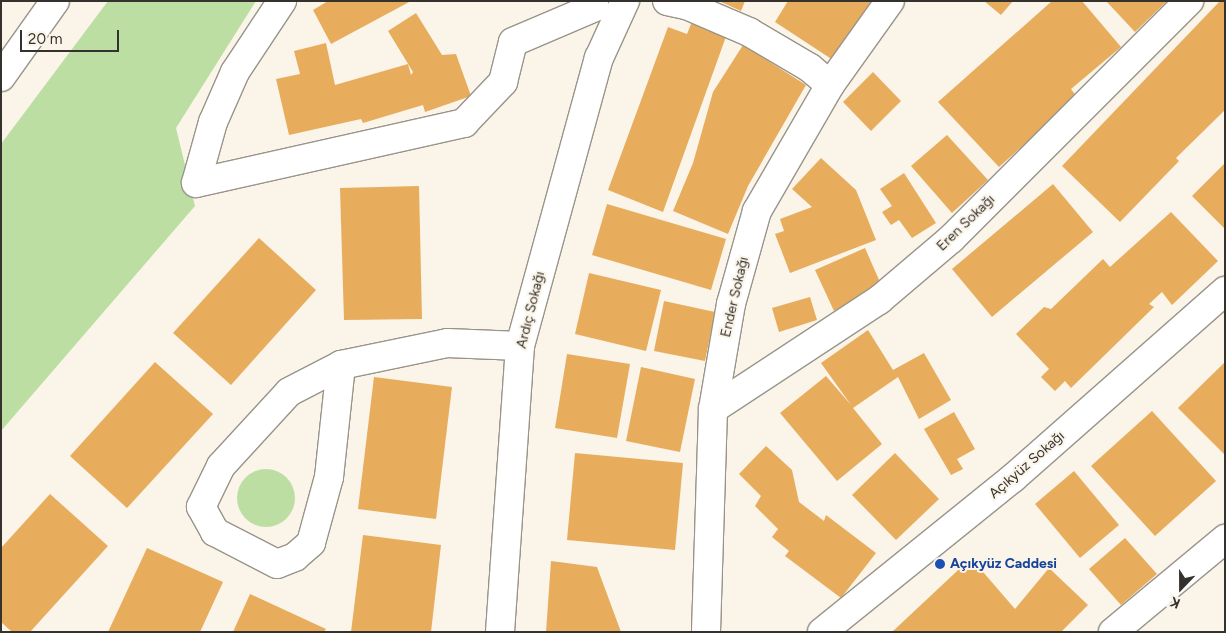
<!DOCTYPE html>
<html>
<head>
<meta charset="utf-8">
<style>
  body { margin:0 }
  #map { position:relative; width:1226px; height:633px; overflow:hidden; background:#faf4e9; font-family:Figtree,sans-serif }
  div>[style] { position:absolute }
  .green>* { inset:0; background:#bddea2 }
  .round { border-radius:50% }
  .building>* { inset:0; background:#e7ad5d }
  .roads { filter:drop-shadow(1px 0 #99948a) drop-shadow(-1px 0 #99948a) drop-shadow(0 1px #99948a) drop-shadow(0 -1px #99948a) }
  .minor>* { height:28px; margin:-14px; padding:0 14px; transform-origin:14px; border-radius:14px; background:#fff }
  .highway>* { height:28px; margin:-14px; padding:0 14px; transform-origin:14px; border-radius:14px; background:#fff }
  .dots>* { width:14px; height:14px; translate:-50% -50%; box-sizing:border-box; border:2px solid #faf4e9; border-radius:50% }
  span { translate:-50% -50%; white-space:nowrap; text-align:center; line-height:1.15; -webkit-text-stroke:4px #faf4e9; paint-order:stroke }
  .street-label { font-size:14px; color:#35322e }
  .transit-label { font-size:14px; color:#164399; font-weight:700 }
  .left { translate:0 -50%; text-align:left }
  .frame { position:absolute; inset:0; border:2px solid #35322e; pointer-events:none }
  .north { position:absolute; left:1156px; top:563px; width:50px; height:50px; -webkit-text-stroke:4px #faf4e9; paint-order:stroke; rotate:202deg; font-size:14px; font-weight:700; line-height:20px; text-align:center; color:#35322e }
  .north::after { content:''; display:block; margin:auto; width:18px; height:22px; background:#35322e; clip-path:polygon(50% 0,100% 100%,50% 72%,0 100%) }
  .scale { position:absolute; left:20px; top:30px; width:99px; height:22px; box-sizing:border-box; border:2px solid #35322e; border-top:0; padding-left:6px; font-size:15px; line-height:18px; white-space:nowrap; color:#35322e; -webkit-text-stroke:4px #faf4e9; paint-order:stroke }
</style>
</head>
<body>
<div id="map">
  <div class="green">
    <div style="clip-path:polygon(108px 1px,256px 1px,176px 128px,195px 206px,1px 431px,1px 144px)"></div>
    <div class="round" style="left:237px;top:469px;width:58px;height:58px"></div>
  </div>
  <div class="building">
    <div style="clip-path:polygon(328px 1px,411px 1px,331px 44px,313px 10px)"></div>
    <div style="clip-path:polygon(719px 1px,745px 1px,741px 11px)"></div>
    <div style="clip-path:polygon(788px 1px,874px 1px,833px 60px,775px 22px)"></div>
    <div style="clip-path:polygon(984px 1px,1013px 1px,1001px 15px)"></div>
    <div style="clip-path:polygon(1052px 1px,1082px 1px,1121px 47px,1071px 89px,1077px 97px,999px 167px,938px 102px)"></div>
    <div style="clip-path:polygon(1106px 1px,1167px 1px,1135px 32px)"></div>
    <div style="clip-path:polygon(1220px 1px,1225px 1px,1225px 110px,1176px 158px,1179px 161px,1120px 222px,1062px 166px)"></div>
    <div style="clip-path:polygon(416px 13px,442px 55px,456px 54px,471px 96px,425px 112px,423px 105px,363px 123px,361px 119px,289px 135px,276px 79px,300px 74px,294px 51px,326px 43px,335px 85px,408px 64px,411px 75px,413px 72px,388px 31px)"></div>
    <div style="clip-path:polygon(693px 19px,728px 31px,663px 212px,608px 190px,668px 27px,687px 34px)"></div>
    <div style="clip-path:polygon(743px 45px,806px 85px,748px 186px,728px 234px,673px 211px,693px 163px,713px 92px)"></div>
    <div style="clip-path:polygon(873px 72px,901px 101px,871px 131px,843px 102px)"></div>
    <div style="clip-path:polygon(947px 135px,988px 180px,952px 213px,911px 166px)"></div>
    <div style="clip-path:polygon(821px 158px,856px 190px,876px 240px,790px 273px,775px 234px,784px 231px,780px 219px,812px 207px,792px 189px)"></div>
    <div style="clip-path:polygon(1225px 163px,1225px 229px,1192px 196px)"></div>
    <div style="clip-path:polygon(904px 173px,936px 223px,912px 238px,899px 220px,891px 225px,882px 212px,892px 206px,880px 189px)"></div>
    <div style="clip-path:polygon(1053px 184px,1093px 232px,992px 317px,952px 269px)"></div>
    <div style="clip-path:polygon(419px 186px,422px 319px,344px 320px,340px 188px)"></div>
    <div style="clip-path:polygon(607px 204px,726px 239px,711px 290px,592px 255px)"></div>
    <div style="clip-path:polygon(1171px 212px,1218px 261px,1172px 305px,1162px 292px,1149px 304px,1154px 307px,1071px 388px,1065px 381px,1055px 391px,1041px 377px,1049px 369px,1016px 334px,1044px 307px,1051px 309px,1103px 259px,1110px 267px)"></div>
    <div style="clip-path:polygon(259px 238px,316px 290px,231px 385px,173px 333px)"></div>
    <div style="clip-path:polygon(865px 248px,883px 289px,834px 311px,815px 270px)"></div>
    <div style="clip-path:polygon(589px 273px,661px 290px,646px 351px,575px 334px)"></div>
    <div style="clip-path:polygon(810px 297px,817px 320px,779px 332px,772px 308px)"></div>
    <div style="clip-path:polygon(664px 301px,715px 312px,705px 361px,654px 351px)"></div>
    <div style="clip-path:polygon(868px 330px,893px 370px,924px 353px,951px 400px,919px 419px,898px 377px,853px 408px,882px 444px,837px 481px,780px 413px,826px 376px,851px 405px,821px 363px)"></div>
    <div style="clip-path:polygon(567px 354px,630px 364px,617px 438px,555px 428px)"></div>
    <div style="clip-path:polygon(155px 362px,213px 414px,127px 508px,70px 456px)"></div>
    <div style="clip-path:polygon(1225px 362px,1225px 455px,1178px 408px)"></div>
    <div style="clip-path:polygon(641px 367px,695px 379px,680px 452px,626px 441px)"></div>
    <div style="clip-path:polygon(374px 377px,452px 387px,436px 519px,358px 509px)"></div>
    <div style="clip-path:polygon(1152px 411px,1216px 481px,1155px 536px,1091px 466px)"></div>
    <div style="clip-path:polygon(954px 412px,975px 449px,957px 459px,963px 469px,951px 475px,924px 429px)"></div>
    <div style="clip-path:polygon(766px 446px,792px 470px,799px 502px,824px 521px,826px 515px,876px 553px,841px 598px,785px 556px,789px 551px,772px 537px,778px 529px,755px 506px,761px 496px,739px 474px)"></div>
    <div style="clip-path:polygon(575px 453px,683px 463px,675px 550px,567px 540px)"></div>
    <div style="clip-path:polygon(895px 453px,939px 499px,896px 540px,852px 495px)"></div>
    <div style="clip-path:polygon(1074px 471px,1119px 525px,1080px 558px,1035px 504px)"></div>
    <div style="clip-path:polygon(50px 494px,108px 546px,30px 632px,12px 632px,1px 622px,1px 548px)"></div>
    <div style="clip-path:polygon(363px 535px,441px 545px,431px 632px,351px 632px)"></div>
    <div style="clip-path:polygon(1125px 538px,1157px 574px,1121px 605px,1089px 569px)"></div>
    <div style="clip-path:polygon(147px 548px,223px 582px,200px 632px,108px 632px)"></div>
    <div style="clip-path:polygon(971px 558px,1015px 609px,1049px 568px,1088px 605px,1061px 632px,892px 632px)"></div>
    <div style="clip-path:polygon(551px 561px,597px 567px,621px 632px,546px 632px)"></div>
    <div style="clip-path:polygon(250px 594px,326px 629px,324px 632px,233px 632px)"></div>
  </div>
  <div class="roads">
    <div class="minor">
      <div style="left:282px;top:1px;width:85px;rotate:123.5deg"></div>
      <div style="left:235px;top:72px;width:55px;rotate:113.7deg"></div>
      <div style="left:213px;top:122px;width:63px;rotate:105.6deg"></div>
      <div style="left:196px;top:183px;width:275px;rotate:-12.6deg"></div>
      <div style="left:464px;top:123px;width:57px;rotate:-46.4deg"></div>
      <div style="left:503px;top:82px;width:41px;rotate:-76deg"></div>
      <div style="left:513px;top:42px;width:89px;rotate:-23.1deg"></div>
      <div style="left:667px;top:1px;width:19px;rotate:12deg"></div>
      <div style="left:686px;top:5px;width:69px;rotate:23.2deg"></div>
      <div style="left:749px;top:32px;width:71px;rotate:30.5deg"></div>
      <div style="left:810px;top:68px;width:26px;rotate:40deg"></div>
      <div style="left:341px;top:365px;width:113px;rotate:96.1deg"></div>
      <div style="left:329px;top:477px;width:68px;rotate:105.3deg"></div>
      <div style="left:311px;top:543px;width:21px;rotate:139deg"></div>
      <div style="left:295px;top:557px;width:19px;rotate:159deg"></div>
      <div style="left:277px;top:564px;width:70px;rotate:-152.7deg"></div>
      <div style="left:215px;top:532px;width:29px;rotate:-119deg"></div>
      <div style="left:201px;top:507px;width:46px;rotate:-64deg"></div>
      <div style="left:221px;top:466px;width:100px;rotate:-47.4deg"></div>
      <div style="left:289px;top:392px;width:59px;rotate:-27.4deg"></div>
      <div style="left:341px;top:365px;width:108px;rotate:-11.7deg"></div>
      <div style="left:447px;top:343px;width:73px;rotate:2.4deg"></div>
      <div style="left:713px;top:409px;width:199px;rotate:-33.3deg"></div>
      <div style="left:879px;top:300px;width:94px;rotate:-40.3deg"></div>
      <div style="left:951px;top:239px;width:337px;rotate:-45deg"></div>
      <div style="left:500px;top:632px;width:287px;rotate:-86deg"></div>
      <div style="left:520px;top:346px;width:299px;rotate:-74.7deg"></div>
      <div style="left:599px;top:58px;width:63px;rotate:-65.5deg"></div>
      <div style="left:706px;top:632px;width:223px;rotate:-88.2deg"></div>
      <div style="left:713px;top:409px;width:107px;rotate:-80.3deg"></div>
      <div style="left:731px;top:304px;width:97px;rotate:-74.4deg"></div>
      <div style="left:757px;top:211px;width:146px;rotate:-59.9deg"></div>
      <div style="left:830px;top:85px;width:103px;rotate:-54.5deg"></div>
      <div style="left:822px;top:632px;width:245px;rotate:-38.9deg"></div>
      <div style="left:1013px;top:478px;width:283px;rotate:-41.4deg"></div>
      <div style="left:1113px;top:632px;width:146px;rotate:-39.7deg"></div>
    </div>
    <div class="highway">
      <div style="left:1px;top:77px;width:93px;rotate:-54.6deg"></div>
    </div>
  </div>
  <div class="dots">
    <div style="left:940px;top:564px;background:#1a4fb4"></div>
  </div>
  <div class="street-label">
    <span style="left:966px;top:223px;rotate:-44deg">Eren Sokağı</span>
    <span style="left:735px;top:297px;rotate:-77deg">Ender Sokağı</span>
    <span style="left:531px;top:310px;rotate:-76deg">Ardıç Sokağı</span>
    <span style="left:1027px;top:465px;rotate:-41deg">Açıkyüz Sokağı</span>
  </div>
  <div class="transit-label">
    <span class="left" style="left:950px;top:564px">Açıkyüz Caddesi</span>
  </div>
  <div class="frame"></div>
  <div class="north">K</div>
  <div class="scale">20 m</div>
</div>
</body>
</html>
